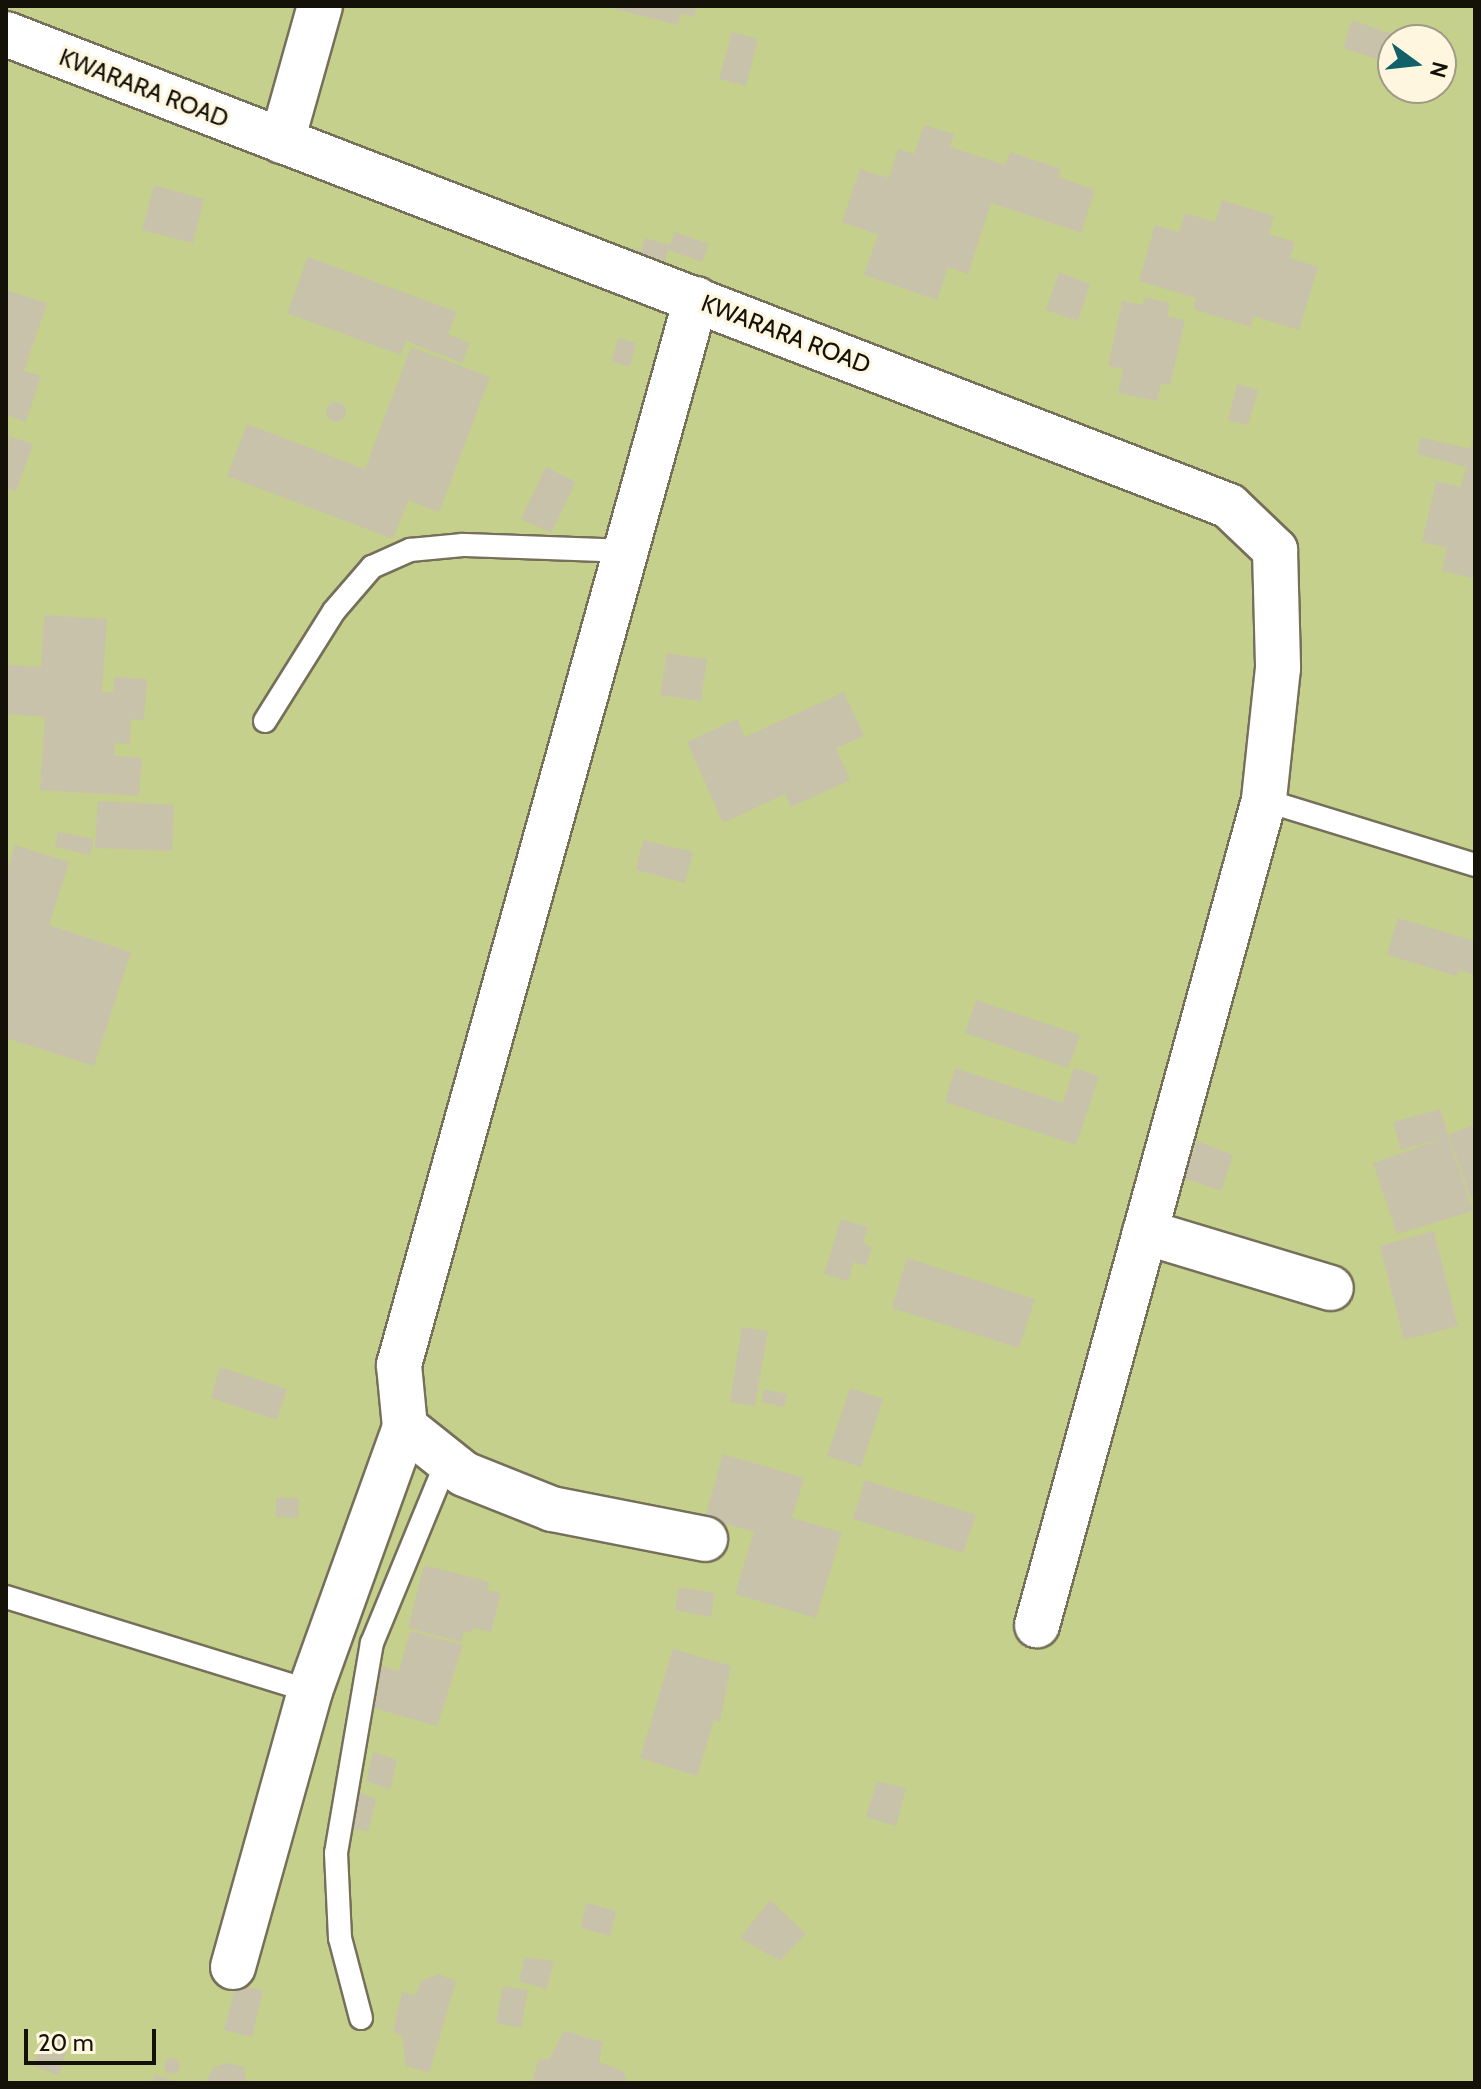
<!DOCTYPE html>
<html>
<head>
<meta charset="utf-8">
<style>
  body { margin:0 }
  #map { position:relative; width:1481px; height:2089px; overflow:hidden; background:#f0e9d1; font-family:Cabin,sans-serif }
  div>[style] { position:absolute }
  .green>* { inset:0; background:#c4d08b }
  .building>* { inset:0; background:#c9c2ab }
  .round { border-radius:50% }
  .roads { filter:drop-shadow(2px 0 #766f5a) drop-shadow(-2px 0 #766f5a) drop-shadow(0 2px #766f5a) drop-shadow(0 -2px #766f5a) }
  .lane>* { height:22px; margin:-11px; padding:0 11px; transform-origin:11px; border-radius:11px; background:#fff }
  .street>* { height:44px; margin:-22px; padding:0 22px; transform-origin:22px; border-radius:22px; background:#fff }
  span { translate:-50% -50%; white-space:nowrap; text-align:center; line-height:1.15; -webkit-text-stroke:6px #fef6de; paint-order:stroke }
  .street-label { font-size:24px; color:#141109 }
  .frame { position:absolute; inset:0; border:8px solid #141109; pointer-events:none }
  .north { position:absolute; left:1377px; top:24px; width:80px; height:80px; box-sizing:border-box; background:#fef6de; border:2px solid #a09a89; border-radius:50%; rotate:105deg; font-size:22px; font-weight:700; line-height:32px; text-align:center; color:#141109 }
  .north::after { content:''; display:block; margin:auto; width:28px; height:36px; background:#126169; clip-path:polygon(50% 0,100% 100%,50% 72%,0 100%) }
  .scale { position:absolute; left:24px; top:2029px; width:132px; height:36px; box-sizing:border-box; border:4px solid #141109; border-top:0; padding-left:10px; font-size:24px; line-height:28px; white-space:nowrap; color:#141109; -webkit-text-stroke:6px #fef6de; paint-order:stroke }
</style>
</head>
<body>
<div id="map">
  <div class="green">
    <div style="clip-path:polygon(evenodd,6px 6px,1475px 6px,1475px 2083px,6px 2083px,6px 6px,1393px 40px,1441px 40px,1441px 88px,1393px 88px,1393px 40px)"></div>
  </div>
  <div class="building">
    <div style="clip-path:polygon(697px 6px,694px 17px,681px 13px,678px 25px,607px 7px)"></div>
    <div style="clip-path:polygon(1352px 20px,1395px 35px,1386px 62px,1343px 48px)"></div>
    <div style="clip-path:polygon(732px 32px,758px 39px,746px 86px,719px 79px)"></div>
    <div style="clip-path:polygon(924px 125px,954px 134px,950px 147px,1005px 165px,1010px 152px,1061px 169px,1058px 177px,1095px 190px,1081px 233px,991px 203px,968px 274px,948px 267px,937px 300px,864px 275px,878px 235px,842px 222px,860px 169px,889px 178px,898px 149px,914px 154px)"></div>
    <div style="clip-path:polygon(154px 185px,204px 199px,193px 243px,142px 230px)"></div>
    <div style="clip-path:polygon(1222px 200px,1274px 216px,1269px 234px,1295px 242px,1290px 258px,1318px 267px,1299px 330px,1253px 316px,1251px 327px,1193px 309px,1196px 298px,1139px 281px,1155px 225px,1179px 232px,1185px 213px,1215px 222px)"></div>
    <div style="clip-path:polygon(675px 232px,709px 244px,702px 262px,668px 250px,660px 278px,623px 265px,628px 247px,641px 251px,645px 238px,670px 245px)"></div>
    <div style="clip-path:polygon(308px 257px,457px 312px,448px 334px,470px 343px,462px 363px,406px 341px,401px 355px,287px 313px)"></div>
    <div style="clip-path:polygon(1059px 272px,1090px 284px,1078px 321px,1046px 310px)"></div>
    <div style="clip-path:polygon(6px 290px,47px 303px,24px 371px,41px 376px,26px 422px,6px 415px)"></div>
    <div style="clip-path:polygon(1144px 297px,1170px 303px,1167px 316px,1185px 320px,1170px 385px,1161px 383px,1157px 401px,1118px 393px,1123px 369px,1108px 366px,1122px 301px,1143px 305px)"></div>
    <div style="clip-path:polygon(618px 338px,636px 343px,630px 367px,612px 362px)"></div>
    <div style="clip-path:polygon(411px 347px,490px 377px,439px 512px,408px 500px,393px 539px,227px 476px,247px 424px,365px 469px)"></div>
    <div style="clip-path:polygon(1237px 384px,1258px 390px,1248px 425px,1228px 420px)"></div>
    <div class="round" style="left:326px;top:402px;width:20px;height:20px"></div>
    <div style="clip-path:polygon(1475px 433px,1475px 579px,1442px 571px,1447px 548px,1422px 542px,1436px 481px,1461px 487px,1466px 467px,1417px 454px,1421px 437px,1470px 449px)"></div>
    <div style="clip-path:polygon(9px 436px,33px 444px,16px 491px,6px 487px)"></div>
    <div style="clip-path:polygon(546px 467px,576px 482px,551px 533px,521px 519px)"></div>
    <div style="clip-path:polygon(44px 615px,107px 619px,102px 692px,113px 692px,114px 677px,147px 679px,144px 720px,131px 719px,130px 744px,115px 743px,114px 756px,142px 758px,139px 796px,40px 790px,45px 717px,6px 714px,6px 665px,41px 667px)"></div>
    <div style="clip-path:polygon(667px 653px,707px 659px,701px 701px,660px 695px)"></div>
    <div style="clip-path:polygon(844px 692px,864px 736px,836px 748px,850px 780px,791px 807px,785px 794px,723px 823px,687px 742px,737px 719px,745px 737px)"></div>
    <div style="clip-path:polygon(98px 801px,174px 805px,172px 851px,95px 848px)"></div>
    <div style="clip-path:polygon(58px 832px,94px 839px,90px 855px,55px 847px)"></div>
    <div style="clip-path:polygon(643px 840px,693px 852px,685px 883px,636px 870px)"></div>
    <div style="clip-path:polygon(15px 845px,69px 862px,49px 925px,131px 952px,94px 1066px,6px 1038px,6px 874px)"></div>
    <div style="clip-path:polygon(1398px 918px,1475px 941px,1475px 975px,1459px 970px,1457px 976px,1387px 955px)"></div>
    <div style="clip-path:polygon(976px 1000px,1080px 1035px,1068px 1068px,965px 1033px)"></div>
    <div style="clip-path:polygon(955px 1068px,1063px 1103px,1074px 1068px,1099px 1076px,1076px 1145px,945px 1102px)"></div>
    <div style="clip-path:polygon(1440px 1109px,1473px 1211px,1397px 1234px,1373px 1163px,1445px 1138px,1401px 1150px,1393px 1122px)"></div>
    <div style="clip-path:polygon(1475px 1125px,1475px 1195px,1470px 1197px,1449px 1134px)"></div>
    <div style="clip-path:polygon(1197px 1141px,1233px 1155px,1221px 1191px,1184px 1178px)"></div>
    <div style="clip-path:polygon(841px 1219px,868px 1227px,863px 1243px,872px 1247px,866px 1266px,854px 1262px,848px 1281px,824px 1274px)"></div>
    <div style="clip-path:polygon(1434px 1231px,1458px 1326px,1404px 1340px,1380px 1246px)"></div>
    <div style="clip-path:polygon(907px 1258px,1035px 1299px,1019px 1348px,892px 1308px)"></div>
    <div style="clip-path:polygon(742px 1327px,768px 1331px,755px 1406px,730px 1402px)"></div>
    <div style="clip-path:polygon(220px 1367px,287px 1389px,277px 1420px,211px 1398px)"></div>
    <div style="clip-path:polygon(850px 1388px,883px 1399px,861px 1467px,827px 1456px)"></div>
    <div style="clip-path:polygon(764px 1389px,787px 1394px,784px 1407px,761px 1402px)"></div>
    <div style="clip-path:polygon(723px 1454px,804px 1478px,792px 1518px,842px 1532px,816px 1618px,735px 1594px,754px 1532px,705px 1518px)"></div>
    <div style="clip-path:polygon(865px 1480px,976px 1515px,963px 1553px,853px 1519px)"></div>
    <div style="clip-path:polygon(276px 1498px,299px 1498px,298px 1518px,276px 1517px)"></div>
    <div style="clip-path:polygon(424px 1565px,489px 1582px,487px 1590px,501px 1593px,491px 1632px,473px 1628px,471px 1633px,464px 1631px,461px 1642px,408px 1628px)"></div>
    <div style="clip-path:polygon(679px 1587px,715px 1593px,711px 1617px,675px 1610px)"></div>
    <div style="clip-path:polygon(410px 1631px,463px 1645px,437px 1726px,370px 1707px,382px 1666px,399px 1671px)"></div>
    <div style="clip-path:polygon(673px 1649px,731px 1666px,720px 1722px,714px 1720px,697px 1776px,640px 1758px)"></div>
    <div style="clip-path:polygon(373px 1752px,397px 1760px,390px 1790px,366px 1781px)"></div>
    <div style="clip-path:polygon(877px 1781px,906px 1788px,896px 1826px,866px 1817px)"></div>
    <div style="clip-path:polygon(357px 1791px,376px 1799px,368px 1832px,349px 1827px)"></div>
    <div style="clip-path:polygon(770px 1900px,806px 1934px,780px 1961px,740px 1938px)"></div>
    <div style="clip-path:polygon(586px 1903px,616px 1911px,610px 1936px,581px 1928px)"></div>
    <div style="clip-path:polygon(525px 1957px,554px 1961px,546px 1989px,519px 1981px)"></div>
    <div style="clip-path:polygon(439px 1974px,456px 1981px,429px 2073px,406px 2066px,402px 2036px,393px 2032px,402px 1992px,415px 1996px,421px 1981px)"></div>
    <div style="clip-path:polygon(236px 1985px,263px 1990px,252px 2037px,224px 2030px)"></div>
    <div style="clip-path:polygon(503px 1986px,528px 1990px,521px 2028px,496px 2023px)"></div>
    <div style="clip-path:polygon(45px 2031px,70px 2040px,59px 2075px,33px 2066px)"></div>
    <div style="clip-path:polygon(564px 2031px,603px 2042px,599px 2062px,623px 2071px,628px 2083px,532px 2083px,538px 2060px,549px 2059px)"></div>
    <div class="round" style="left:164px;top:2058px;width:16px;height:16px"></div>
    <div style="clip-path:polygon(228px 2063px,244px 2067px,247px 2083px,205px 2083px,214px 2067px)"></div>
    <div style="clip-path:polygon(154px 2075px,179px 2082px,179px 2083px,152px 2083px)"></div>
  </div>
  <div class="roads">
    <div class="lane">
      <div style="left:265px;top:721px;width:130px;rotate:-57.9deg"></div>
      <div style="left:334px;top:611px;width:58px;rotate:-49.2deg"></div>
      <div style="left:372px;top:567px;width:42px;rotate:-24.1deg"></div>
      <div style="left:410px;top:550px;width:53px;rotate:-5.4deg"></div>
      <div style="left:463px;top:545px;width:162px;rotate:2.1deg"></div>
      <div style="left:1264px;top:800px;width:221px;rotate:17.1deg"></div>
      <div style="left:6px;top:1597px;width:318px;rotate:17.2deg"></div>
      <div style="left:361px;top:2018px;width:83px;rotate:-104.7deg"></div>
      <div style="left:340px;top:1938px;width:85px;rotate:-92.7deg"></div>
      <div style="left:336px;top:1853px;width:213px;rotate:-80.3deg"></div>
      <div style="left:372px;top:1643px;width:197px;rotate:-67.6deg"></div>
    </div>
    <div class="street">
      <div style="left:6px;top:34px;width:1311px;rotate:21.1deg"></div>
      <div style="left:1229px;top:506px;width:64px;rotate:43.7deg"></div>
      <div style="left:1275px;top:550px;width:118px;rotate:88.5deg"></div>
      <div style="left:1278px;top:668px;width:133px;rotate:96.1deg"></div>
      <div style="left:1264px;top:800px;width:856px;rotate:105.38deg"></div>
      <div style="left:282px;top:141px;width:140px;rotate:-74.3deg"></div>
      <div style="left:696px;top:299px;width:1107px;rotate:105.57deg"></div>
      <div style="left:399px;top:1365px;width:62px;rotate:84.5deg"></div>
      <div style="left:405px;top:1427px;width:75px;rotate:38.5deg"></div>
      <div style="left:464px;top:1474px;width:95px;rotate:21.7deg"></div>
      <div style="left:552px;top:1509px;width:156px;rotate:11.1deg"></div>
      <div style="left:1145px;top:1232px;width:194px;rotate:16.8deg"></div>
      <div style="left:233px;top:1967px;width:287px;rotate:-74.4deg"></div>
      <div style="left:310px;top:1691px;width:281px;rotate:-70.2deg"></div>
    </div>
  </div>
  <div class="street-label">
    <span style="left:144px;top:88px;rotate:21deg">KWARARA ROAD</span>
    <span style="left:786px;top:334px;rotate:21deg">KWARARA ROAD</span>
  </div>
  <div class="frame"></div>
  <div class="north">N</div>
  <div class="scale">20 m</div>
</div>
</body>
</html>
